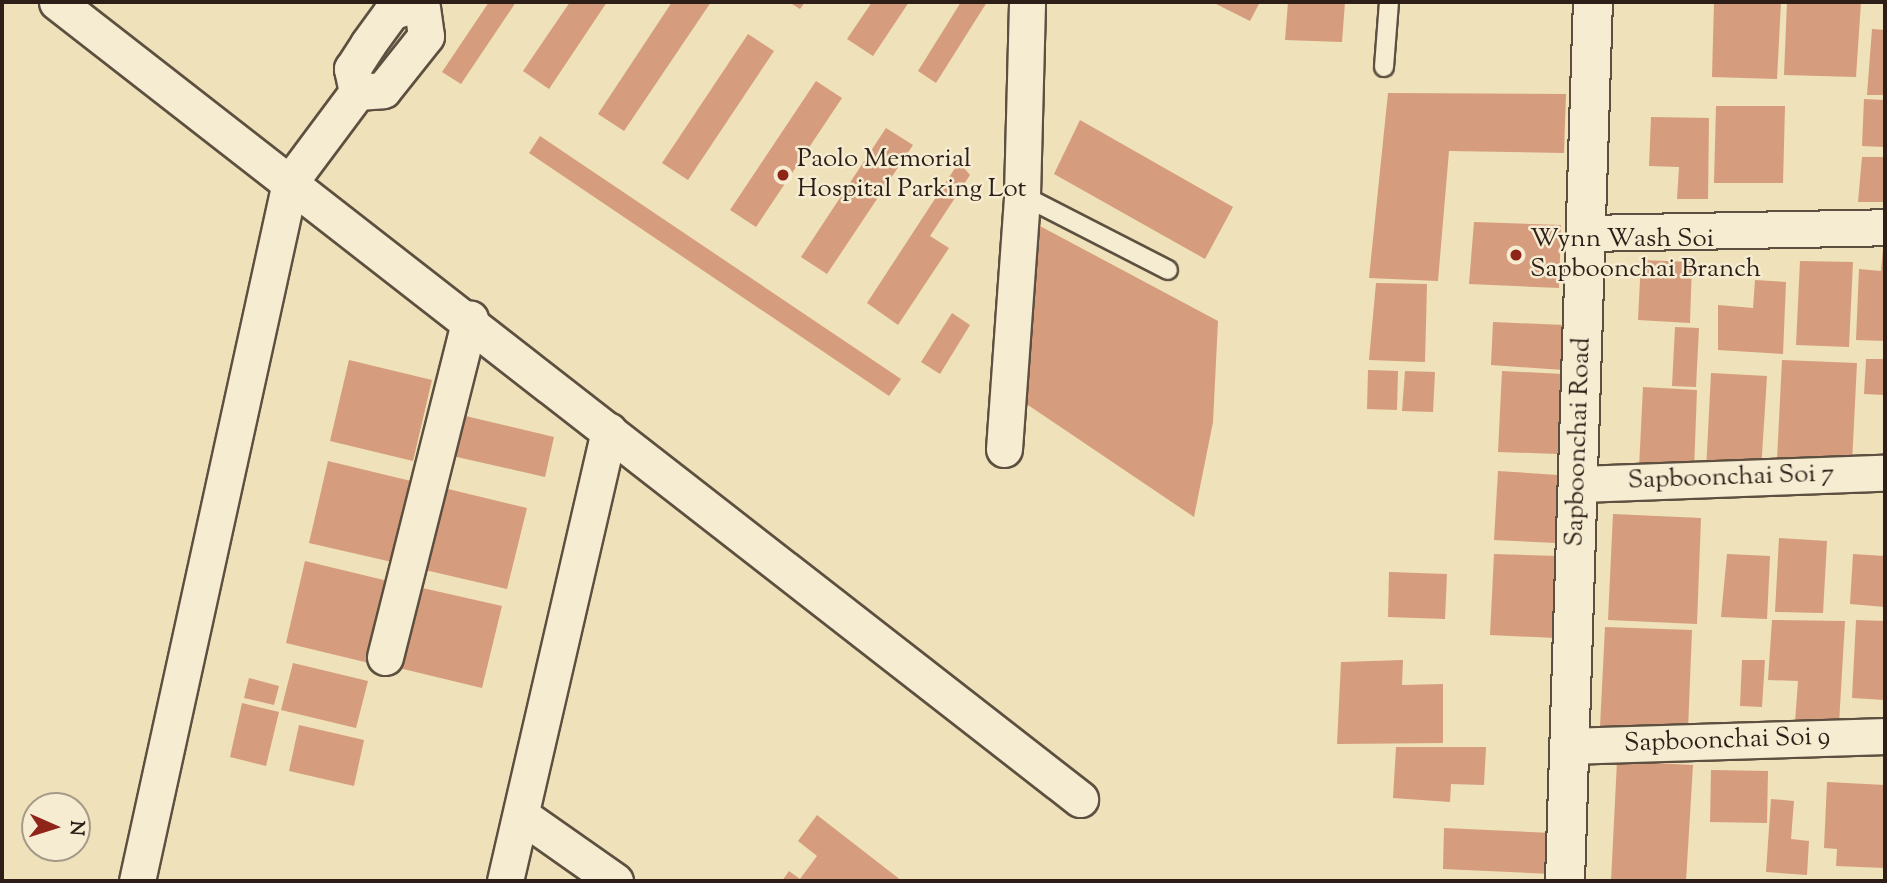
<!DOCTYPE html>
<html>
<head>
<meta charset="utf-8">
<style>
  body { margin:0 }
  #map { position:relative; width:1887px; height:883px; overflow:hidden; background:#efe1b9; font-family:"Sorts Mill Goudy",serif }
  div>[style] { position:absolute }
  .building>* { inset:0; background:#d59d7d }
  .roads { filter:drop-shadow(2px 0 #5e5040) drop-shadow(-2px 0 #5e5040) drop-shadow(0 2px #5e5040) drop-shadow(0 -2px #5e5040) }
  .lane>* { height:18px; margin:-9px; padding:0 9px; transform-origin:9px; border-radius:9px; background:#f5ecd2 }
  .street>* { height:35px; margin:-17.5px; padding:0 17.5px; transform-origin:17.5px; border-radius:17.5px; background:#f5ecd2 }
  .secondary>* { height:38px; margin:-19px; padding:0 19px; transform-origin:19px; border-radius:19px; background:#f5ecd2 }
  .dots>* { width:19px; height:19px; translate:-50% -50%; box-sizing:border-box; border:4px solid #f5ecd2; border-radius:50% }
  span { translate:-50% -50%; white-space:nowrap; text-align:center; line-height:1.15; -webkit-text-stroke:5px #f5ecd2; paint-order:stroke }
  .poi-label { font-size:26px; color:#2d1f17 }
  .left { translate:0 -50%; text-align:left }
  .street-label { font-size:26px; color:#2d1f17 }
  .frame { position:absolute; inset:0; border:4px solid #2d1f17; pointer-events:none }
  .north { position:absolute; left:21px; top:792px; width:70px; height:70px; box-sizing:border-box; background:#f5ecd2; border:2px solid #a59a87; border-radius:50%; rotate:93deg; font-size:19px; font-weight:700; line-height:28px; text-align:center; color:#2d1f17 }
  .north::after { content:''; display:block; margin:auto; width:24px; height:32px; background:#8f2418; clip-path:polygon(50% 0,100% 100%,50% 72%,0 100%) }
</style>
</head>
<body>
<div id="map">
  <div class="building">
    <div style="clip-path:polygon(489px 2px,516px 2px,461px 84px,442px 72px)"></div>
    <div style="clip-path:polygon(570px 2px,607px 2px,549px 89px,523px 71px)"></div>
    <div style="clip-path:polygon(672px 2px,711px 2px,624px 131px,598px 114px)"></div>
    <div style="clip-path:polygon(789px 2px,805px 2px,800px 9px)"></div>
    <div style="clip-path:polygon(872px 2px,909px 2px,873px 56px,847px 39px)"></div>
    <div style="clip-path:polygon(961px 2px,987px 2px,936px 83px,918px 71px)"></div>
    <div style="clip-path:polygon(1212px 2px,1260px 2px,1250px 21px)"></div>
    <div style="clip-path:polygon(1288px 2px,1345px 2px,1342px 42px,1285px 40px)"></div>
    <div style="clip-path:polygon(1714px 2px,1781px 2px,1777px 79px,1712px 77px)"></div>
    <div style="clip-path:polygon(1787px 2px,1861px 2px,1856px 77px,1784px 75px)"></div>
    <div style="clip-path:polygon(1872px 29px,1885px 30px,1885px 95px,1867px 95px)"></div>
    <div style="clip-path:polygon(748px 34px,774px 51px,688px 180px,662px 163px)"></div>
    <div style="clip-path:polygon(816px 81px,842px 98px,756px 227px,730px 210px)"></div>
    <div style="clip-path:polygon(1388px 93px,1566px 94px,1564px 153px,1449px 151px,1438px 281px,1369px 278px)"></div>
    <div style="clip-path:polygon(1864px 99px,1885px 100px,1885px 147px,1862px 146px)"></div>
    <div style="clip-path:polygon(1716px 106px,1785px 106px,1783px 183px,1714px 183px)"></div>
    <div style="clip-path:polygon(1651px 117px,1709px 118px,1708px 199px,1677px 199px,1679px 167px,1649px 166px)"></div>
    <div style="clip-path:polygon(1080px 120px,1233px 207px,1205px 259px,1054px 174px)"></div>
    <div style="clip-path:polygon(886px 128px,913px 145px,827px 274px,801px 257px)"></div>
    <div style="clip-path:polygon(540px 136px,901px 379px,889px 396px,529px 153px)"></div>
    <div style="clip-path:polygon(1862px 157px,1885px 157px,1885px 202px,1858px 202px)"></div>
    <div style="clip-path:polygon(959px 162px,970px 175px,930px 236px,949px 248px,898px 325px,867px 303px)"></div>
    <div style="clip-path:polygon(1474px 222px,1561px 225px,1559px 288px,1469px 284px)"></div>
    <div style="clip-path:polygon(1038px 225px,1218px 321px,1213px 422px,1194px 517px,1025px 403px)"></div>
    <div style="clip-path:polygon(1883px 248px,1885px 341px,1856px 340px,1859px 269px,1881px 271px)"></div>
    <div style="clip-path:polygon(1641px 260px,1692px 262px,1690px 323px,1638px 320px)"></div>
    <div style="clip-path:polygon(1800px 261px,1853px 262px,1849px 347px,1796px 345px)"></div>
    <div style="clip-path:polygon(1755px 280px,1786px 282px,1783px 354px,1718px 350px,1718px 305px,1753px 308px)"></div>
    <div style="clip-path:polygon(1376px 283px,1427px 284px,1425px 362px,1369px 360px)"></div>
    <div style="clip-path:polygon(952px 313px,970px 325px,940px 374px,921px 362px)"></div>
    <div style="clip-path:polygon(1493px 322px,1565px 325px,1563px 370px,1491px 365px)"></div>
    <div style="clip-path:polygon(1675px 327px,1699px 328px,1696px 387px,1672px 386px)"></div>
    <div style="clip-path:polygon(1866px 359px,1885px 359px,1885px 395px,1864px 394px)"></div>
    <div style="clip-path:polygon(349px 360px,432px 380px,413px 461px,330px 441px)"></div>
    <div style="clip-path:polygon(1782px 360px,1857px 363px,1852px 463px,1777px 460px)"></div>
    <div style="clip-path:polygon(1368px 370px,1398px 371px,1397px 410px,1367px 409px)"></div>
    <div style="clip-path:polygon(1405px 371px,1435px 372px,1433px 412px,1402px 411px)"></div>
    <div style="clip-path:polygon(1502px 371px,1563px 374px,1559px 454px,1498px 452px)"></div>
    <div style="clip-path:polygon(1711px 373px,1767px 376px,1761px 471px,1706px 471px)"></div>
    <div style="clip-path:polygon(1643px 387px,1697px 390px,1694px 470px,1639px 468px)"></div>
    <div style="clip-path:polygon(457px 414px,554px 437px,545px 477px,448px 455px)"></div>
    <div style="clip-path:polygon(328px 461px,411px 481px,392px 562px,309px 543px)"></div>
    <div style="clip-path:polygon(1498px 471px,1558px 475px,1556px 543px,1494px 540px)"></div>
    <div style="clip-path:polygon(444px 488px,527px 508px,507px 589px,425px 570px)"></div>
    <div style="clip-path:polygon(1613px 514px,1701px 518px,1697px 624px,1608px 620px)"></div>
    <div style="clip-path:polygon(1779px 538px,1827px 541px,1823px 613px,1775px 612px)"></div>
    <div style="clip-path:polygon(1494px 554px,1559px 556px,1556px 638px,1490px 635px)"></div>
    <div style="clip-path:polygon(1727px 554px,1770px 556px,1767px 619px,1721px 617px)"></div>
    <div style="clip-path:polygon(1853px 554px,1885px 556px,1885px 607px,1850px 604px)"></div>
    <div style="clip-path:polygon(305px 561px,388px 581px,369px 663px,286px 643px)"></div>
    <div style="clip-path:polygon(1389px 572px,1447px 574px,1445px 619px,1388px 617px)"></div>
    <div style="clip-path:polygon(418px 587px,502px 606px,482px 688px,399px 668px)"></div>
    <div style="clip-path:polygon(1772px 620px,1845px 621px,1839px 724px,1795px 722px,1798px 681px,1768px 680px)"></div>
    <div style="clip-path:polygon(1856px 620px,1885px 621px,1885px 700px,1852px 698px)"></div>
    <div style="clip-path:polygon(1605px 627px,1692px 630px,1688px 730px,1600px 727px)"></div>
    <div style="clip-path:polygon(1403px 660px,1402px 685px,1443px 684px,1443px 743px,1337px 744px,1341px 662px)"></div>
    <div style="clip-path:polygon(1742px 660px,1765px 660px,1762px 707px,1740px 706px)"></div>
    <div style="clip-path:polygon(293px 663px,368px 681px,356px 728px,281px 710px)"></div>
    <div style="clip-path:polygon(249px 678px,279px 686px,274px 705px,244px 698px)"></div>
    <div style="clip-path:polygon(242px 703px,279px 712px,266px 766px,230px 757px)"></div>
    <div style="clip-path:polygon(299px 725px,364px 740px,354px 786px,289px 771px)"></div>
    <div style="clip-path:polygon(1396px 747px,1486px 747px,1484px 785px,1451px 784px,1450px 802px,1393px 798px)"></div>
    <div style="clip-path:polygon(1617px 761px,1693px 765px,1686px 881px,1611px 881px)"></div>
    <div style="clip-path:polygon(1711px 770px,1768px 771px,1767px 823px,1710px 822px)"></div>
    <div style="clip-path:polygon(1827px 782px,1885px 785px,1885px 868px,1836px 866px,1837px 849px,1824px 848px)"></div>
    <div style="clip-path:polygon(1771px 799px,1794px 801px,1791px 839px,1809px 841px,1807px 875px,1766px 872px)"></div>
    <div style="clip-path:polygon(817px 815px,902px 881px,782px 881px,789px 871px,800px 879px,817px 856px,798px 841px)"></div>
    <div style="clip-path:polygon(1444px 828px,1552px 833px,1551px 874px,1443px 869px)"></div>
  </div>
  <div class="roads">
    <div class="lane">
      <div style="left:1384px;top:67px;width:65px;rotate:-85.6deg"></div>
      <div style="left:1022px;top:195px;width:164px;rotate:27.2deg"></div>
    </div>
    <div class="street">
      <div style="left:57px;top:2px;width:1297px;rotate:37.92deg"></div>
      <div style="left:357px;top:92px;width:24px;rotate:-102deg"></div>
      <div style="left:352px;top:69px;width:30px;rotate:-57deg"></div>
      <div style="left:368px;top:44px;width:39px;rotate:-54deg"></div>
      <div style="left:391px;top:12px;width:31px;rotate:-19deg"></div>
      <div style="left:1586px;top:233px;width:299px;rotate:-1.1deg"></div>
      <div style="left:1004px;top:449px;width:255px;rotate:-85.9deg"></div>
      <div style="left:1022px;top:195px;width:193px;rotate:-88.5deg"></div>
      <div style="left:1578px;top:484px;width:307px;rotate:-2.1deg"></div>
      <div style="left:385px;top:657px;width:349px;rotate:-75.9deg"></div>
      <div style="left:1569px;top:746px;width:316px;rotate:-1.8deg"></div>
      <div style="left:521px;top:815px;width:115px;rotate:35.1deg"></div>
      <div style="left:137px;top:881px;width:716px;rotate:-77.65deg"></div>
      <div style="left:290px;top:182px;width:112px;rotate:-53.3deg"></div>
      <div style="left:357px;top:92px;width:26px;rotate:-4deg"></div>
      <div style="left:383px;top:90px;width:69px;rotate:-51.5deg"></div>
      <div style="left:426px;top:36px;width:34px;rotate:-98deg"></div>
      <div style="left:505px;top:881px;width:462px;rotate:-77deg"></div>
    </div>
    <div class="secondary">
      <div style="left:1565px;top:881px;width:879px;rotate:-88.18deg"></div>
    </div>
  </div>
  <div class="dots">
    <div style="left:783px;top:175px;background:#8f2418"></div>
    <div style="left:1516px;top:255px;background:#8f2418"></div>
  </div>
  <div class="poi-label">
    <span class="left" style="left:797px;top:175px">Paolo Memorial<br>Hospital Parking Lot</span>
    <span class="left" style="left:1530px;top:255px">Wynn Wash Soi<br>Sapboonchai Branch</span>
  </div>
  <div class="street-label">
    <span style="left:1579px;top:442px;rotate:-88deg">Sapboonchai Road</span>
    <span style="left:1731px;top:478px;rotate:-2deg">Sapboonchai Soi 7</span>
    <span style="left:1727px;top:741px;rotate:-2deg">Sapboonchai Soi 9</span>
  </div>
  <div class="frame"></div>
  <div class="north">N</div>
</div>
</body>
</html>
